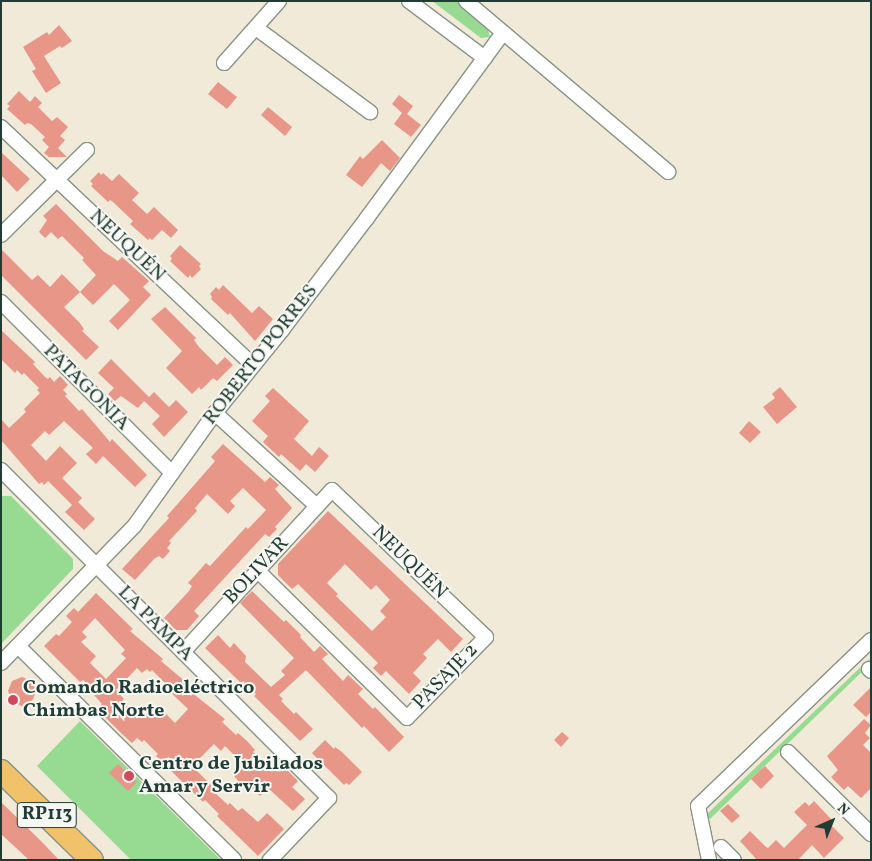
<!DOCTYPE html>
<html>
<head>
<meta charset="utf-8">
<style>
  body { margin:0 }
  #map { position:relative; width:872px; height:861px; overflow:hidden; background:#f2ead8; font-family:Vollkorn,serif }
  div>[style] { position:absolute }
  .green>* { inset:0; background:#97da92 }
  .building>* { inset:0; background:#e89688 }
  .roads { filter:drop-shadow(1px 0 #889486) drop-shadow(-1px 0 #889486) drop-shadow(0 1px #889486) drop-shadow(0 -1px #889486) }
  .minor>* { height:14px; margin:-7px; padding:0 7px; transform-origin:7px; border-radius:7px; background:#fff }
  .primary>* { height:22px; margin:-11px; padding:0 11px; transform-origin:11px; border-radius:11px; background:#f2c26a }
  .dots>* { width:14px; height:14px; translate:-50% -50%; box-sizing:border-box; border:2px solid #f6f6f2; border-radius:50% }
  span { translate:-50% -50%; white-space:nowrap; text-align:center; line-height:1.15; -webkit-text-stroke:4px #f6f6f2; paint-order:stroke }
  .shield-label span { padding:1px 4px; background:#f6f6f2; border:1px solid; border-radius:4px; -webkit-text-stroke-width:0 }
  .shield-label { font-size:19px; color:#1f3d34; font-weight:700 }
  .street-label { font-size:20px; color:#1f3d34 }
  .poi-label { font-size:20px; color:#1f3d34; font-weight:700 }
  .left { translate:0 -50%; text-align:left }
  .frame { position:absolute; inset:0; border:2px solid #1f3d34; pointer-events:none }
  .north { position:absolute; left:807px; top:796px; width:50px; height:50px; -webkit-text-stroke:4px #f6f6f2; paint-order:stroke; rotate:44deg; font-size:14px; font-weight:700; line-height:20px; text-align:center; color:#1f3d34 }
  .north::after { content:''; display:block; margin:auto; width:18px; height:22px; background:#1f3d34; clip-path:polygon(50% 0,100% 100%,50% 72%,0 100%) }
</style>
</head>
<body>
<div id="map">
  <div class="green">
    <div style="clip-path:polygon(432px 1px,457px 1px,487px 27px,490px 37px,481px 38px)"></div>
    <div style="clip-path:polygon(1px 496px,11px 496px,73px 559px,73px 569px,1px 644px)"></div>
    <div style="clip-path:polygon(869px 659px,871px 663px,710px 819px,706px 815px)"></div>
    <div style="clip-path:polygon(80px 721px,221px 860px,131px 860px,37px 766px)"></div>
  </div>
  <div class="building">
    <div style="clip-path:polygon(59px 25px,72px 41px,62px 48px,60px 46px,44px 56px,61px 83px,46px 93px,32px 71px,36px 69px,23px 47px,47px 32px,49px 35px)"></div>
    <div style="clip-path:polygon(218px 82px,237px 97px,227px 109px,208px 94px)"></div>
    <div style="clip-path:polygon(19px 91px,30px 102px,35px 96px,42px 103px,38px 107px,52px 121px,57px 117px,68px 127px,60px 136px,65px 140px,58px 148px,67px 157px,49px 157px,44px 153px,49px 147px,42px 140px,45px 137px,31px 124px,27px 123px,25px 125px,7px 109px,10px 106px,7px 104px)"></div>
    <div style="clip-path:polygon(399px 95px,413px 106px,407px 114px,421px 125px,411px 137px,394px 124px,402px 113px,392px 104px)"></div>
    <div style="clip-path:polygon(268px 107px,292px 127px,285px 136px,261px 115px)"></div>
    <div style="clip-path:polygon(382px 140px,400px 158px,390px 171px,381px 163px,362px 187px,346px 175px,360px 156px,363px 159px)"></div>
    <div style="clip-path:polygon(1px 152px,30px 179px,17px 192px,1px 175px)"></div>
    <div style="clip-path:polygon(99px 172px,101px 175px,103px 173px,112px 181px,119px 174px,139px 193px,132px 200px,147px 214px,154px 207px,178px 230px,171px 238px,162px 230px,152px 240px,150px 238px,148px 240px,130px 224px,133px 221px,113px 202px,110px 200px,108px 202px,91px 186px,93px 184px,90px 181px)"></div>
    <div style="clip-path:polygon(56px 204px,103px 251px,118px 261px,122px 257px,149px 281px,143px 287px,151px 295px,118px 330px,109px 321px,130px 300px,114px 284px,93px 305px,80px 292px,96px 275px,82px 260px,84px 258px,62px 236px,58px 239px,51px 232px,45px 238px,39px 232px,47px 220px,43px 216px)"></div>
    <div style="clip-path:polygon(180px 245px,201px 264px,199px 266px,201px 269px,192px 278px,190px 275px,188px 278px,170px 261px,172px 259px,170px 256px)"></div>
    <div style="clip-path:polygon(1px 249px,32px 280px,38px 275px,50px 287px,62px 274px,80px 292px,64px 307px,79px 322px,84px 329px,82px 331px,99px 347px,86px 360px,1px 275px)"></div>
    <div style="clip-path:polygon(223px 285px,252px 313px,259px 306px,273px 319px,255px 341px,230px 313px,228px 315px,211px 299px,212px 297px,210px 294px,216px 287px,219px 290px)"></div>
    <div style="clip-path:polygon(165px 307px,196px 338px,194px 340px,199px 347px,217px 365px,225px 357px,233px 365px,217px 381px,213px 378px,201px 390px,199px 387px,192px 394px,166px 368px,182px 351px,151px 319px)"></div>
    <div style="clip-path:polygon(1px 330px,35px 362px,33px 364px,45px 377px,48px 379px,50px 377px,54px 382px,60px 376px,68px 385px,63px 390px,67px 394px,65px 396px,79px 411px,82px 409px,110px 442px,112px 439px,147px 475px,135px 487px,103px 456px,96px 464px,86px 454px,93px 448px,64px 421px,49px 435px,45px 431px,31px 445px,46px 461px,60px 446px,77px 463px,62px 478px,82px 498px,78px 502px,95px 519px,84px 530px,65px 512px,72px 505px,48px 481px,44px 485px,42px 482px,39px 484px,1px 440px,1px 419px,9px 428px,26px 412px,24px 409px,40px 393px,37px 390px,39px 388px,24px 373px,22px 375px,17px 370px,15px 373px,1px 359px)"></div>
    <div style="clip-path:polygon(111px 359px,149px 397px,154px 392px,169px 407px,176px 400px,188px 412px,164px 437px,152px 424px,160px 416px,144px 401px,138px 408px,121px 396px,115px 401px,108px 394px,114px 388px,98px 373px)"></div>
    <div style="clip-path:polygon(780px 387px,797px 407px,777px 424px,763px 407px,775px 398px,772px 394px)"></div>
    <div style="clip-path:polygon(273px 388px,309px 421px,294px 439px,312px 456px,319px 447px,329px 456px,315px 472px,306px 464px,300px 471px,281px 454px,279px 457px,263px 442px,268px 436px,252px 421px,270px 401px,265px 396px)"></div>
    <div style="clip-path:polygon(749px 421px,761px 432px,750px 443px,739px 433px)"></div>
    <div style="clip-path:polygon(223px 444px,265px 482px,270px 477px,279px 485px,275px 489px,292px 508px,275px 527px,277px 529px,269px 537px,265px 534px,194px 611px,199px 616px,187px 630px,176px 630px,164px 618px,189px 591px,192px 586px,188px 583px,206px 563px,210px 566px,246px 527px,248px 529px,266px 510px,243px 488px,230px 501px,235px 506px,228px 514px,207px 494px,195px 508px,197px 511px,169px 541px,171px 543px,167px 548px,170px 551px,163px 559px,159px 556px,154px 559px,135px 580px,122px 569px,169px 518px,167px 516px,209px 468px,215px 461px,211px 457px)"></div>
    <div style="clip-path:polygon(evenodd,328px 511px,463px 639px,451px 652px,438px 639px,423px 654px,427px 658px,413px 673px,421px 681px,409px 694px,386px 671px,381px 676px,373px 668px,378px 663px,298px 584px,292px 589px,278px 575px,278px 564px,328px 511px,345px 564px,371px 590px,376px 585px,390px 600px,380px 611px,386px 617px,372px 631px,336px 596px,338px 594px,327px 583px,345px 564px)"></div>
    <div style="clip-path:polygon(252px 591px,284px 622px,286px 620px,301px 635px,300px 637px,314px 652px,320px 646px,328px 654px,322px 659px,343px 681px,348px 675px,363px 689px,358px 694px,373px 709px,375px 707px,404px 737px,389px 752px,364px 726px,362px 728px,306px 670px,279px 695px,283px 699px,281px 701px,294px 714px,296px 712px,313px 729px,300px 741px,254px 696px,256px 694px,243px 681px,241px 683px,205px 648px,218px 635px,230px 648px,234px 643px,246px 656px,245px 662px,271px 687px,285px 675px,281px 671px,294px 658px,240px 603px)"></div>
    <div style="clip-path:polygon(evenodd,96px 593px,133px 629px,130px 631px,163px 659px,161px 661px,194px 689px,191px 692px,225px 719px,222px 722px,236px 735px,238px 733px,247px 741px,255px 750px,253px 752px,267px 766px,269px 763px,277px 772px,283px 766px,298px 781px,292px 787px,305px 799px,293px 811px,268px 788px,260px 796px,245px 782px,242px 785px,234px 776px,245px 766px,225px 746px,221px 751px,214px 744px,192px 766px,216px 790px,214px 792px,228px 805px,230px 803px,238px 811px,242px 808px,258px 822px,267px 813px,284px 829px,258px 856px,217px 816px,219px 814px,205px 800px,203px 802px,160px 760px,156px 756px,158px 754px,144px 740px,142px 742px,137px 738px,132px 743px,121px 733px,97px 709px,102px 704px,94px 695px,96px 693px,83px 680px,80px 682px,44px 646px,56px 634px,59px 636px,72px 622px,66px 616px,74px 608px,78px 612px,96px 593px,95px 618px,125px 650px,121px 654px,126px 658px,106px 679px,90px 663px,96px 656px,81px 642px,87px 637px,82px 632px,95px 618px,96px 593px,137px 668px,142px 673px,147px 669px,150px 672px,152px 670px,166px 684px,164px 686px,188px 709px,175px 723px,159px 707px,153px 714px,150px 712px,143px 718px,138px 713px,136px 715px,122px 701px,124px 699px,116px 690px,137px 668px)"></div>
    <div style="clip-path:polygon(22px 677px,32px 681px,36px 691px,33px 699px,25px 708px,12px 701px,8px 691px,12px 681px)"></div>
    <div style="clip-path:polygon(871px 687px,871px 712px,866px 717px,853px 705px)"></div>
    <div style="clip-path:polygon(864px 719px,871px 725px,865px 733px,870px 738px,863px 745px,871px 753px,871px 788px,861px 798px,848px 786px,844px 790px,831px 777px,838px 770px,827px 756px)"></div>
    <div style="clip-path:polygon(562px 732px,569px 738px,561px 747px,554px 740px)"></div>
    <div style="clip-path:polygon(325px 740px,334px 749px,335px 747px,342px 752px,362px 772px,349px 785px,346px 783px,344px 785px,312px 753px)"></div>
    <div style="clip-path:polygon(118px 764px,137px 782px,128px 791px,109px 773px)"></div>
    <div style="clip-path:polygon(765px 766px,774px 776px,761px 789px,751px 779px)"></div>
    <div style="clip-path:polygon(814px 801px,832px 820px,829px 823px,844px 838px,824px 858px,812px 845px,798px 860px,757px 860px,740px 841px,750px 831px,766px 847px,768px 848px,776px 840px,784px 848px,807px 825px,794px 812px,805px 802px,809px 806px)"></div>
    <div style="clip-path:polygon(1px 802px,43px 843px,59px 860px,29px 860px,1px 834px)"></div>
    <div style="clip-path:polygon(728px 804px,740px 816px,732px 823px,720px 811px)"></div>
  </div>
  <div class="roads">
    <div class="minor">
      <div style="left:409px;top:1px;width:95px;rotate:36.9deg"></div>
      <div style="left:466px;top:1px;width:265px;rotate:40.2deg"></div>
      <div style="left:256px;top:28px;width:142px;rotate:36.4deg"></div>
      <div style="left:224px;top:63px;width:83px;rotate:-48.4deg"></div>
      <div style="left:1px;top:127px;width:347px;rotate:43.4deg"></div>
      <div style="left:1px;top:235px;width:121px;rotate:-44.7deg"></div>
      <div style="left:1px;top:302px;width:242px;rotate:45deg"></div>
      <div style="left:215px;top:413px;width:138px;rotate:42.4deg"></div>
      <div style="left:1px;top:470px;width:464px;rotate:45deg"></div>
      <div style="left:329px;top:798px;width:86px;rotate:133.6deg"></div>
      <div style="left:18px;top:646px;width:304px;rotate:44.7deg"></div>
      <div style="left:183px;top:652px;width:220px;rotate:-47.4deg"></div>
      <div style="left:332px;top:490px;width:213px;rotate:43.7deg"></div>
      <div style="left:486px;top:637px;width:113px;rotate:134.3deg"></div>
      <div style="left:407px;top:718px;width:209px;rotate:-135.4deg"></div>
      <div style="left:1px;top:663px;width:192px;rotate:-45.8deg"></div>
      <div style="left:135px;top:525px;width:138px;rotate:-54.5deg"></div>
      <div style="left:215px;top:413px;width:107px;rotate:-51.1deg"></div>
      <div style="left:282px;top:330px;width:141px;rotate:-52.8deg"></div>
      <div style="left:367px;top:218px;width:230px;rotate:-53.7deg"></div>
      <div style="left:869px;top:669px;width:3px;rotate:45deg"></div>
      <div style="left:788px;top:752px;width:117px;rotate:44.7deg"></div>
      <div style="left:721px;top:847px;width:18px;rotate:45deg"></div>
      <div style="left:709px;top:860px;width:55px;rotate:-101.5deg"></div>
      <div style="left:698px;top:806px;width:240px;rotate:-43.8deg"></div>
    </div>
    <div class="primary">
      <div style="left:1px;top:771px;width:127px;rotate:44.4deg"></div>
    </div>
  </div>
  <div class="dots">
    <div style="left:13px;top:700px;background:#d1495b"></div>
    <div style="left:129px;top:776px;background:#d1495b"></div>
  </div>
  <div class="shield-label">
    <span style="left:47px;top:815px">RP113</span>
  </div>
  <div class="street-label">
    <span style="left:127px;top:246px;rotate:43deg">NEUQUÉN</span>
    <span style="left:261px;top:355px;rotate:-52deg">ROBERTO PORRES</span>
    <span style="left:86px;top:388px;rotate:45deg">PATAGONIA</span>
    <span style="left:409px;top:563px;rotate:44deg">NEUQUÉN</span>
    <span style="left:257px;top:571px;rotate:-47deg">BOLIVAR</span>
    <span style="left:155px;top:624px;rotate:45deg">LA PAMPA</span>
    <span style="left:446px;top:677px;rotate:-46deg">PASAJE 2</span>
  </div>
  <div class="poi-label">
    <span class="left" style="left:23px;top:700px">Comando Radioeléctrico<br>Chimbas Norte</span>
    <span class="left" style="left:139px;top:776px">Centro de Jubilados<br>Amar y Servir</span>
  </div>
  <div class="frame"></div>
  <div class="north">N</div>
</div>
</body>
</html>
